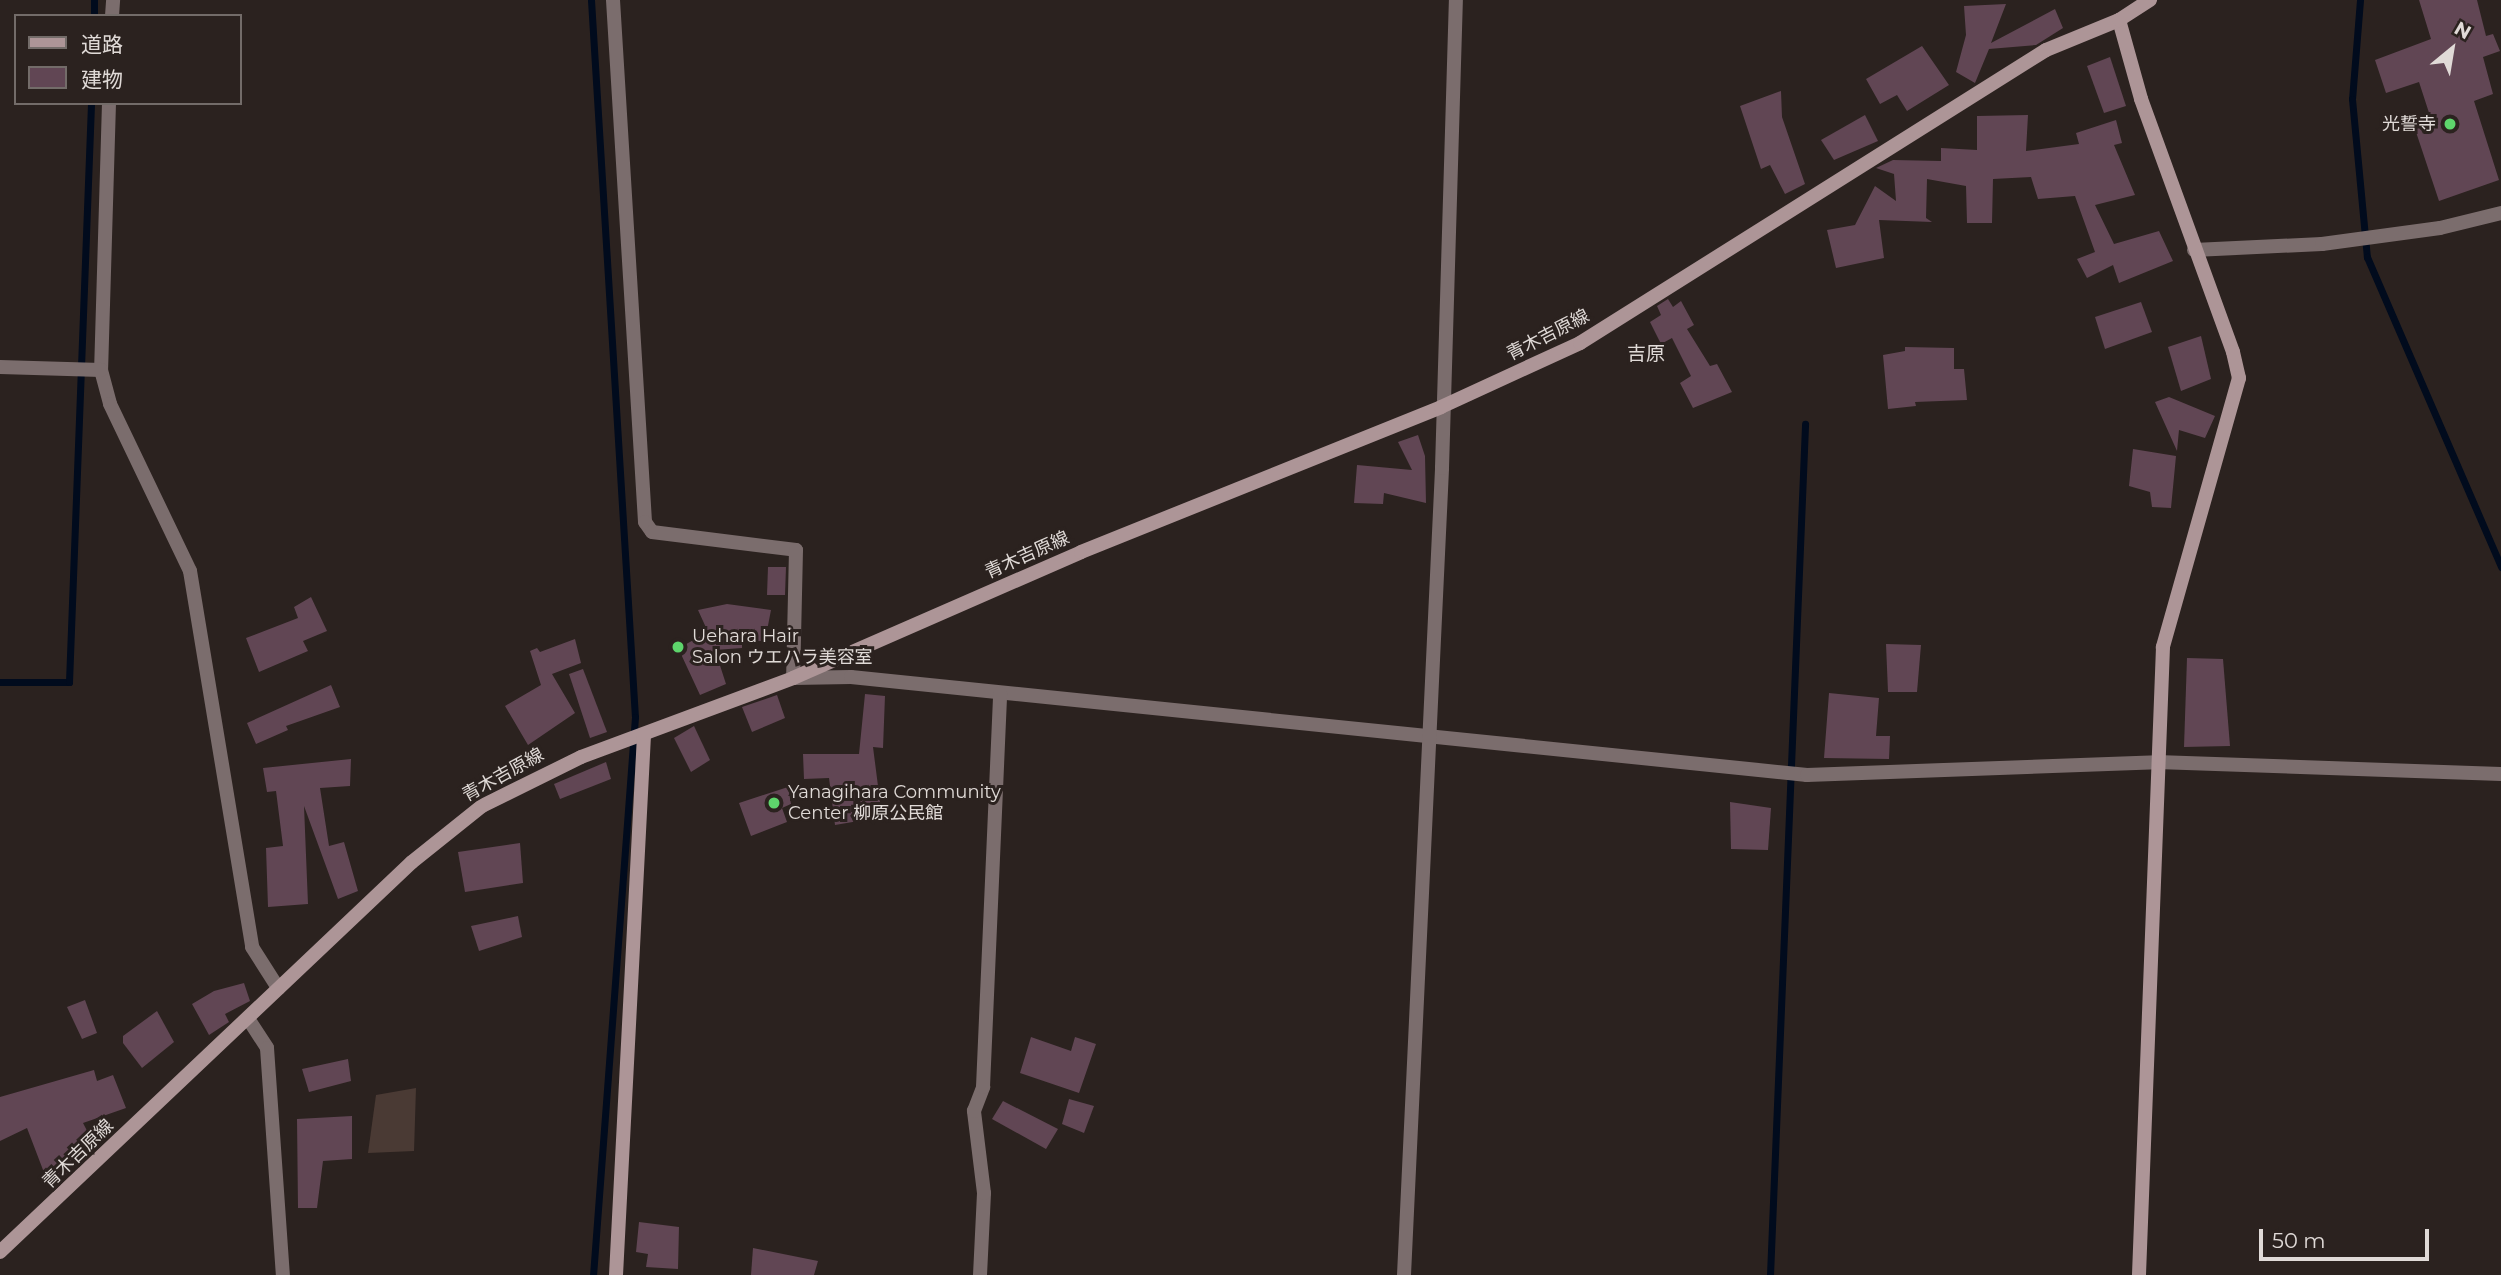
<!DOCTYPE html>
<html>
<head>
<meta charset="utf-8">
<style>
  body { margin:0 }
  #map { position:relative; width:2501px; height:1275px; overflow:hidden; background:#2b221f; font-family:Montserrat,"Noto Sans JP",sans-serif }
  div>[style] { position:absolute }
  .green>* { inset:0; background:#4a3a34 }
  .stream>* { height:7px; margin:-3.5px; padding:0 3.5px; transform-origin:3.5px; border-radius:3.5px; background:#010b1d }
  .building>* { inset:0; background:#614654 }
  .street>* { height:14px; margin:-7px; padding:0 7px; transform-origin:7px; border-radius:7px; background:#7b6d6d }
  .secondary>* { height:14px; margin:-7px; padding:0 7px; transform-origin:7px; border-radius:7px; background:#ad9597 }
  .dots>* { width:19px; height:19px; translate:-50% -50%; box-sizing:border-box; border:4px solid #2b221f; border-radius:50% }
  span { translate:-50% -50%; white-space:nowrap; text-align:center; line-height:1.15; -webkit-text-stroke:6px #2b221f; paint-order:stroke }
  .poi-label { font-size:18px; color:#e0dad7 }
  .right { translate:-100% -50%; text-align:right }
  .left { translate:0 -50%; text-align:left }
  .street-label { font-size:18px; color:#e0dad7 }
  .neighbourhood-label { font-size:19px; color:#e0dad7 }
  .legend { position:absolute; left:14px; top:14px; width:228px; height:91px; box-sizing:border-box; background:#2b221f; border:2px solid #736c69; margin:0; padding:9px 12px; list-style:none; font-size:21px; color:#e0dad7 }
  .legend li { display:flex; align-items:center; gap:14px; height:35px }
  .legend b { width:35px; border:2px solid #736c69 }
  .north { position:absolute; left:2417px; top:14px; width:70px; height:70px; -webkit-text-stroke:5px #2b221f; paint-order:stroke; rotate:30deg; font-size:19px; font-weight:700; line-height:28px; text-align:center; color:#e0dad7 }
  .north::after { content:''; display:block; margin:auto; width:24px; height:32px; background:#e0dad7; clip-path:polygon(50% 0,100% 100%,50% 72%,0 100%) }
  .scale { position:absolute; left:2259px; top:1229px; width:170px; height:32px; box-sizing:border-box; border:4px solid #e0dad7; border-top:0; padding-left:9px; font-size:21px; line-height:24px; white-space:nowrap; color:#e0dad7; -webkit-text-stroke:5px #2b221f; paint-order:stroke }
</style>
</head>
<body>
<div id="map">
  <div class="green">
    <div style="clip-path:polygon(416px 1088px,414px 1151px,368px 1153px,376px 1095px)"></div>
  </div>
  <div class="stream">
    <div style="left:591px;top:0;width:718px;rotate:86.49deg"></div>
    <div style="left:635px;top:717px;width:560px;rotate:94.3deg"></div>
    <div style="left:2360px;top:0;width:99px;rotate:94.6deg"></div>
    <div style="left:2352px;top:99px;width:159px;rotate:84.6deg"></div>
    <div style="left:2367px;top:257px;width:338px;rotate:66.6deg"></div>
    <div style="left:94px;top:16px;width:16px;rotate:-90deg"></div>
    <div style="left:0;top:682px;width:69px"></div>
    <div style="left:69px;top:682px;width:579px;rotate:-87.82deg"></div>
    <div style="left:1770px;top:1275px;width:852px;rotate:-87.64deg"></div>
  </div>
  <div class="building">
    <div style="clip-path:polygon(2419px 0,2477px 0,2486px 36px,2493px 34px,2500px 51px,2483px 57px,2493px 94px,2474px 101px,2499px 180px,2439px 201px,2415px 129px,2432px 122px,2419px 82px,2386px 93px,2375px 60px,2431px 39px)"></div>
    <div style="clip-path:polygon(2006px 4px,1991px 43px,2055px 9px,2063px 28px,2036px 45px,1989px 49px,1975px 83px,1956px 72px,1966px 35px,1964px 6px)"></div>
    <div style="clip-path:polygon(1922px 46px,1949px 85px,1907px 111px,1897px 95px,1880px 104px,1866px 79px)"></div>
    <div style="clip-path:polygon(2110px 57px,2126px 106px,2104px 113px,2087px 66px)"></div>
    <div style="clip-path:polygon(1781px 91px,1782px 117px,1805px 184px,1785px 194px,1770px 165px,1761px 169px,1740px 106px)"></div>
    <div style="clip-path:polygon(1865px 115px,1878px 141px,1834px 160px,1821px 140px)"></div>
    <div style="clip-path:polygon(2028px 115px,2026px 151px,2079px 144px,2076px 133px,2116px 120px,2122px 143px,2114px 145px,2135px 195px,2095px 205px,2114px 244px,2159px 231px,2173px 261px,2119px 283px,2113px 265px,2087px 278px,2077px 259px,2095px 252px,2075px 196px,2038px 199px,2031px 177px,1993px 179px,1992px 223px,1967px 223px,1966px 186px,1927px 179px,1926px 218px,1932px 222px,1879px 220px,1884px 258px,1836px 268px,1827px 230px,1855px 225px,1875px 186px,1896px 201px,1894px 174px,1876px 168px,1893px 160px,1941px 161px,1941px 148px,1977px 150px,1977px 116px)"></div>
    <div style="clip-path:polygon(1668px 299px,1673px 307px,1681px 301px,1694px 325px,1687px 329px,1710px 366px,1717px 364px,1732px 392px,1693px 408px,1680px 383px,1691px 376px,1672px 338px,1661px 344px,1650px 322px,1661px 315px,1657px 306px)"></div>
    <div style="clip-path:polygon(2141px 302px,2152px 332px,2105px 349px,2095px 317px)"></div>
    <div style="clip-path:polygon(2201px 336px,2211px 379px,2181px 391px,2168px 347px)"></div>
    <div style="clip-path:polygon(1905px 347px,1954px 348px,1954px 369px,1964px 369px,1967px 400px,1915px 402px,1916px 406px,1888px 409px,1883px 355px,1905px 351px)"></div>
    <div style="clip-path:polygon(2169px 397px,2215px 416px,2205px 438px,2179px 430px,2177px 451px,2155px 402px)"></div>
    <div style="clip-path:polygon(1418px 435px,1425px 456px,1426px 503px,1384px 493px,1383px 504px,1354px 503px,1357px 465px,1412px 470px,1398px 442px)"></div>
    <div style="clip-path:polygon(2133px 449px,2176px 456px,2171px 508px,2152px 507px,2150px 492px,2129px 486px)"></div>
    <div style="clip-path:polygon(768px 567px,786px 567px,785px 595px,767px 595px)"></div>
    <div style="clip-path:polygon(311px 597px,327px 631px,303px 641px,308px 651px,259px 672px,246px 638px,298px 618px,294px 607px)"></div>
    <div style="clip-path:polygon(727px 604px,771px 610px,765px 641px,742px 641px,742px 648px,715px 650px,726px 684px,700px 695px,680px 652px,670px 653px,708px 632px,698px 610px)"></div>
    <div style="clip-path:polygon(575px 639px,581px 663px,552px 674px,575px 713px,528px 745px,505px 706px,541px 685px,530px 651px,537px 648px,540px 652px)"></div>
    <div style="clip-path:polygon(1886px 644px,1921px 645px,1917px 692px,1888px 692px)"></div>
    <div style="clip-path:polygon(2187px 658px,2223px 659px,2230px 746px,2184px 747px)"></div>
    <div style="clip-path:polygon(583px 669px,607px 732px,590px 738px,569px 674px)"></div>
    <div style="clip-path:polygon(331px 685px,340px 707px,286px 726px,288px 730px,256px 744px,247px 723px)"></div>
    <div style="clip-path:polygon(1829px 693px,1879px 698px,1876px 736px,1890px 736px,1889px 759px,1824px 758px)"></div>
    <div style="clip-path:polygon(865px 694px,885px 696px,883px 748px,873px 747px,882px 817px,835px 825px,829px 778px,804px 779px,803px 754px,859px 754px)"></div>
    <div style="clip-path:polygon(777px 695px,785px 718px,752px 732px,742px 707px)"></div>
    <div style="clip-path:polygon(694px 726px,710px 760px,691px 772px,674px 738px)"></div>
    <div style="clip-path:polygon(351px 759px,350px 786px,320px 788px,329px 846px,344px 842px,358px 891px,338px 899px,304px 806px,308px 904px,268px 907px,266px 848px,283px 846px,276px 791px,267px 792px,263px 768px)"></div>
    <div style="clip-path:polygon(606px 762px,611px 779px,560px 799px,554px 784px)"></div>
    <div style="clip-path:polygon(788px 787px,791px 804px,782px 808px,787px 822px,751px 836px,739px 803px)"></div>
    <div style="clip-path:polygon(1730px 802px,1771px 808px,1768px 850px,1731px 849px)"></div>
    <div style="clip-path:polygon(520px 843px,523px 883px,465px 892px,458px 852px)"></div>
    <div style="clip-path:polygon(518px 916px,522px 937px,479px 951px,471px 926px)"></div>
    <div style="clip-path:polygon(244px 983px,250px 1001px,225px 1014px,229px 1022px,209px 1035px,192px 1004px,214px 991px)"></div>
    <div style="clip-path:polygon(85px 1000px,97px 1033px,82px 1039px,67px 1007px)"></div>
    <div style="clip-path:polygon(157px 1011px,174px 1042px,142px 1068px,123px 1043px,123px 1036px)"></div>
    <div style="clip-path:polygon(1031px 1037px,1071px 1051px,1075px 1037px,1096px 1044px,1079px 1093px,1020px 1073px)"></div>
    <div style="clip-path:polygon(348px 1059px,351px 1081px,309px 1092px,302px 1069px)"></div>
    <div style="clip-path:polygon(94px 1070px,97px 1081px,113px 1075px,126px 1108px,83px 1123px,96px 1148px,68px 1165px,71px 1172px,48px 1183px,27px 1128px,0 1141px,0 1097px)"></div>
    <div style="clip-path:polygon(1069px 1099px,1094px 1106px,1084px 1133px,1062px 1124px)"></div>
    <div style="clip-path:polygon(1003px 1101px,1058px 1129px,1046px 1149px,992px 1119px)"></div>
    <div style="clip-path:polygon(352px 1116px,352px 1159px,323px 1161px,317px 1208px,298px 1208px,297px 1119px)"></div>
    <div style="clip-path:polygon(639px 1222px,679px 1227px,678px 1269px,646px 1267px,648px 1254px,636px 1252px)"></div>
    <div style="clip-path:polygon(753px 1248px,818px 1261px,814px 1275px,751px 1275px)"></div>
  </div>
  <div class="street">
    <div style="left:613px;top:0;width:523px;rotate:86.49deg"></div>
    <div style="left:645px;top:522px;width:12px;rotate:55deg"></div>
    <div style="left:652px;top:532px;width:145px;rotate:7.1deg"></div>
    <div style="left:796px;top:550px;width:128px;rotate:91.3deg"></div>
    <div style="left:793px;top:678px;width:58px;rotate:-1deg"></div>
    <div style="left:851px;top:677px;width:961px;rotate:5.85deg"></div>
    <div style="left:1807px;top:775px;width:350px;rotate:-2.1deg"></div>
    <div style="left:2157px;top:762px;width:344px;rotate:2deg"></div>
    <div style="left:112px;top:16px;width:16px;rotate:-86deg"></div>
    <div style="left:109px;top:103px;width:267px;rotate:91.7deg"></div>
    <div style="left:101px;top:370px;width:35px;rotate:75deg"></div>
    <div style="left:110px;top:404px;width:185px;rotate:64.4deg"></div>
    <div style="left:190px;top:571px;width:381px;rotate:80.6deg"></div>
    <div style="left:252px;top:947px;width:49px;rotate:57.6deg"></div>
    <div style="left:2194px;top:250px;width:128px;rotate:-2.7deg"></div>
    <div style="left:2322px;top:244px;width:119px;rotate:-7.7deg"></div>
    <div style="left:2440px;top:228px;width:63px;rotate:-13.8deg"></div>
    <div style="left:0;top:367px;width:101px;rotate:1.7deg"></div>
    <div style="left:249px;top:1020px;width:33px;rotate:57deg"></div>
    <div style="left:267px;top:1048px;width:228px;rotate:86deg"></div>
    <div style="left:980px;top:1275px;width:82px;rotate:-87.2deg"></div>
    <div style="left:984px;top:1193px;width:83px;rotate:-97deg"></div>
    <div style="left:974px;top:1111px;width:26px;rotate:-69deg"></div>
    <div style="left:983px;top:1087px;width:394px;rotate:-87.5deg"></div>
    <div style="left:1404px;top:1275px;width:808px;rotate:-87.3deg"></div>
    <div style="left:1442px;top:468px;width:468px;rotate:-88.3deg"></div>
  </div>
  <div class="secondary">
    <div style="left:2119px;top:20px;width:82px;rotate:74.4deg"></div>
    <div style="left:2141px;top:99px;width:269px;rotate:70deg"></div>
    <div style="left:2233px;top:352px;width:27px;rotate:77deg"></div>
    <div style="left:2239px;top:378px;width:280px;rotate:105.8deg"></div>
    <div style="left:2163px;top:647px;width:628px;rotate:92.19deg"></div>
    <div style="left:0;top:1252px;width:567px;rotate:-43.43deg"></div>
    <div style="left:412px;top:862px;width:90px;rotate:-38.7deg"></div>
    <div style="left:482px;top:806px;width:110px;rotate:-26.3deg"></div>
    <div style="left:581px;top:757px;width:226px;rotate:-20.4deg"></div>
    <div style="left:793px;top:678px;width:314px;rotate:-23.6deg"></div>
    <div style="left:1081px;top:552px;width:388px;rotate:-21.9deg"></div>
    <div style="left:1441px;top:407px;width:153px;rotate:-24.7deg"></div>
    <div style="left:1580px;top:343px;width:550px;rotate:-32.16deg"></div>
    <div style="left:2046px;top:50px;width:79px;rotate:-22.3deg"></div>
    <div style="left:2119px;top:20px;width:37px;rotate:-33deg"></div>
    <div style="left:616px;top:1275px;width:541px;rotate:-87.03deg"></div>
  </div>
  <div class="dots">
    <div style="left:2450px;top:124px;background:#5ed56c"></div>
    <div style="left:678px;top:647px;background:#5ed56c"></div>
    <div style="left:774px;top:803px;background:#5ed56c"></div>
  </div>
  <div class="poi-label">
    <span class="right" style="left:2436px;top:124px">光誓寺</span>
    <span class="left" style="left:692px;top:647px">Uehara Hair<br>Salon ウエハラ美容室</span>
    <span class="left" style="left:788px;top:803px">Yanagihara Community<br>Center 柳原公民館</span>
  </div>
  <div class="street-label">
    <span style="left:1548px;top:335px;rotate:-27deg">青木吉原線</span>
    <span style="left:1027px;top:555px;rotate:-24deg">青木吉原線</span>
    <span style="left:503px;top:775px;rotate:-29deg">青木吉原線</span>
    <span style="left:78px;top:1154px;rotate:-44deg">青木吉原線</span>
  </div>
  <div class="neighbourhood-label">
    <span style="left:1646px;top:354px">吉原</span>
  </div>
  <ul class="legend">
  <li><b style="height:9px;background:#ad9597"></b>道路</li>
  <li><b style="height:19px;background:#614654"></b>建物</li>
  </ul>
  <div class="north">N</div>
  <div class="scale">50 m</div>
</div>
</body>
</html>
